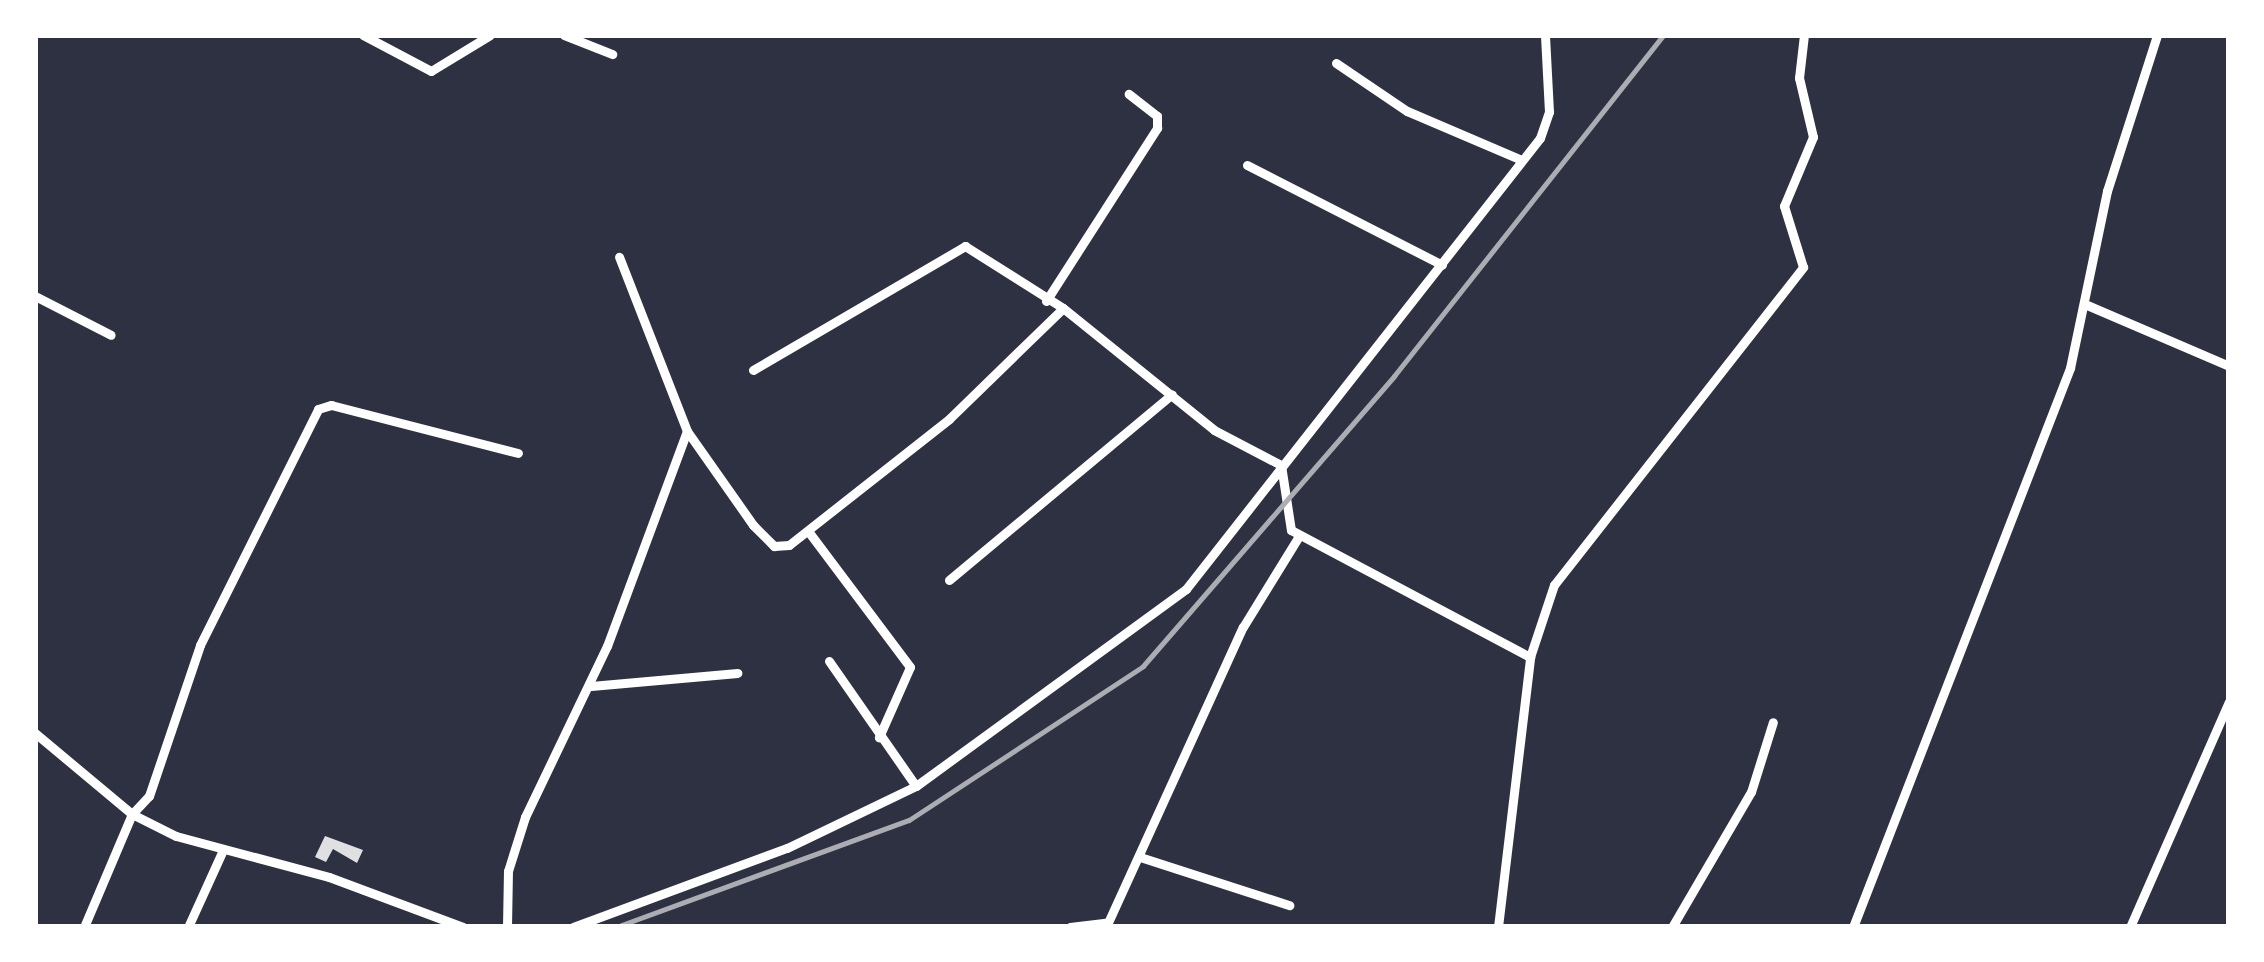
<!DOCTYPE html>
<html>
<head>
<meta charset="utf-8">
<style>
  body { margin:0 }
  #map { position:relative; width:2264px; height:962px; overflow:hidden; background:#2d3142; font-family:"Crimson Pro",serif }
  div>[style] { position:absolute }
  .building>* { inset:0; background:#e0e0e3 }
  .minor>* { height:9px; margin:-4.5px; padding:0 4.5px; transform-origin:4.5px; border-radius:4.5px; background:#fff }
  .rail>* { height:5px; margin:-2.5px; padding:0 2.5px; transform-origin:2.5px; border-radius:2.5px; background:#abadb3 }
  span { translate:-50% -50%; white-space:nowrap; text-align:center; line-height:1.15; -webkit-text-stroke:8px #fff; paint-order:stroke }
  .frame { position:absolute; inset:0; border:38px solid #fff; pointer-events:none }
</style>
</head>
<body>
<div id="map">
  <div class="building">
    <div style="clip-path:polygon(325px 836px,363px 850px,357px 863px,333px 849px,326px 862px,315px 857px)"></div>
  </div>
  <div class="minor">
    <div style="left:363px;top:35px;width:77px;rotate:27.9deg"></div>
    <div style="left:431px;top:71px;width:69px;rotate:-31.4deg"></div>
    <div style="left:564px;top:35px;width:52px;rotate:21.6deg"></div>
    <div style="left:1336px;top:63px;width:86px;rotate:34.1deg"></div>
    <div style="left:1407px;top:111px;width:125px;rotate:23.1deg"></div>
    <div style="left:1247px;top:165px;width:219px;rotate:27.1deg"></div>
    <div style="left:35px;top:296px;width:85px;rotate:27.2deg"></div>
    <div style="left:1046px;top:301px;width:206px;rotate:-57.3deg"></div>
    <div style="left:1157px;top:128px;width:12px;rotate:-90deg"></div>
    <div style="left:1157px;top:116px;width:36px;rotate:-142deg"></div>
    <div style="left:2087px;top:305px;width:155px;rotate:23.2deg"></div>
    <div style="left:753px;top:370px;width:246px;rotate:-30.3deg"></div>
    <div style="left:965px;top:246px;width:116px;rotate:32.3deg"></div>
    <div style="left:1063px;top:308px;width:194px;rotate:38.9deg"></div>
    <div style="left:1214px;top:430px;width:76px;rotate:27.6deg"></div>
    <div style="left:1281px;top:465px;width:66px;rotate:81.3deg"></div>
    <div style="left:1291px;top:530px;width:271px;rotate:28deg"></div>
    <div style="left:687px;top:431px;width:115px;rotate:54.9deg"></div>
    <div style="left:753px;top:525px;width:30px;rotate:45deg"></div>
    <div style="left:774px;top:546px;width:15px;rotate:-4deg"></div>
    <div style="left:789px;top:545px;width:204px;rotate:-38.2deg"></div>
    <div style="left:949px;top:419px;width:159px;rotate:-44.2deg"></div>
    <div style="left:808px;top:531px;width:170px;rotate:53.1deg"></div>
    <div style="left:910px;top:667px;width:77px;rotate:113.9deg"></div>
    <div style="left:949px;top:580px;width:290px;rotate:-39.8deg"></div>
    <div style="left:829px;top:661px;width:152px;rotate:55.2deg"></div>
    <div style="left:591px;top:686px;width:147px;rotate:-5.1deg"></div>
    <div style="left:35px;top:733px;width:126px;rotate:39.9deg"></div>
    <div style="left:132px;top:814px;width:49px;rotate:26.6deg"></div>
    <div style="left:176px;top:836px;width:158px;rotate:15deg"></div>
    <div style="left:329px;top:877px;width:143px;rotate:20.5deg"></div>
    <div style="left:1140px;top:857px;width:157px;rotate:17.9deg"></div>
    <div style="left:84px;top:927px;width:123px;rotate:-67deg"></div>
    <div style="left:132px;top:814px;width:25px;rotate:-47deg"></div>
    <div style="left:149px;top:796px;width:159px;rotate:-71.3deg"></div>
    <div style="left:200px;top:645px;width:264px;rotate:-63.4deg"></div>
    <div style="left:318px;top:409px;width:14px;rotate:-17deg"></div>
    <div style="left:331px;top:405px;width:193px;rotate:14.4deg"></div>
    <div style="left:188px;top:927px;width:82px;rotate:-65.6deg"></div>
    <div style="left:507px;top:927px;width:56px;rotate:-89deg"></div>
    <div style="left:508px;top:871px;width:57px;rotate:-72.5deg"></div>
    <div style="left:525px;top:817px;width:190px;rotate:-64.4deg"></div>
    <div style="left:607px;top:646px;width:229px;rotate:-69.6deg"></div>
    <div style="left:687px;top:431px;width:187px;rotate:-111.3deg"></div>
    <div style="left:573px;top:927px;width:228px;rotate:-20.3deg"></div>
    <div style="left:787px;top:848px;width:143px;rotate:-25.7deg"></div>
    <div style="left:916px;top:786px;width:334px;rotate:-36.1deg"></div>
    <div style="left:1186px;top:589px;width:573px;rotate:-51.87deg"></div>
    <div style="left:1540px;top:138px;width:28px;rotate:-71deg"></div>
    <div style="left:1549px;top:112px;width:77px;rotate:-93deg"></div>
    <div style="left:1070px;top:927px;width:38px;rotate:-7deg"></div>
    <div style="left:1106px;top:927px;width:330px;rotate:-65.5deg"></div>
    <div style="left:1243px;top:627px;width:107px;rotate:-58.4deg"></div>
    <div style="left:1498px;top:927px;width:272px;rotate:-83.2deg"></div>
    <div style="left:1530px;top:657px;width:76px;rotate:-71.6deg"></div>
    <div style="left:1554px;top:585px;width:404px;rotate:-51.9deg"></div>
    <div style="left:1803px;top:267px;width:64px;rotate:-107.3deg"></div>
    <div style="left:1784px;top:206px;width:75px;rotate:-67.2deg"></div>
    <div style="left:1813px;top:137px;width:61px;rotate:-103.3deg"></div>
    <div style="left:1799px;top:78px;width:43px;rotate:-83.4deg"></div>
    <div style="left:1672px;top:927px;width:156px;rotate:-59.7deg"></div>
    <div style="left:1751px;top:792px;width:73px;rotate:-72.6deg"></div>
    <div style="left:1853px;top:927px;width:600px;rotate:-68.78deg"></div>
    <div style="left:2070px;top:368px;width:181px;rotate:-78.2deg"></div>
    <div style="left:2107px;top:191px;width:164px;rotate:-72.2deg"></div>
    <div style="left:2130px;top:927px;width:246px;rotate:-66.3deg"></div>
  </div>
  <div class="rail">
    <div style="left:616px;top:927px;width:312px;rotate:-20.1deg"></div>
    <div style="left:909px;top:820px;width:280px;rotate:-33.3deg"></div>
    <div style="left:1143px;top:666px;width:384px;rotate:-49.1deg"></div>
    <div style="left:1394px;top:376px;width:434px;rotate:-51.7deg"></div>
  </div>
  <div class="frame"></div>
</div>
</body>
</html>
